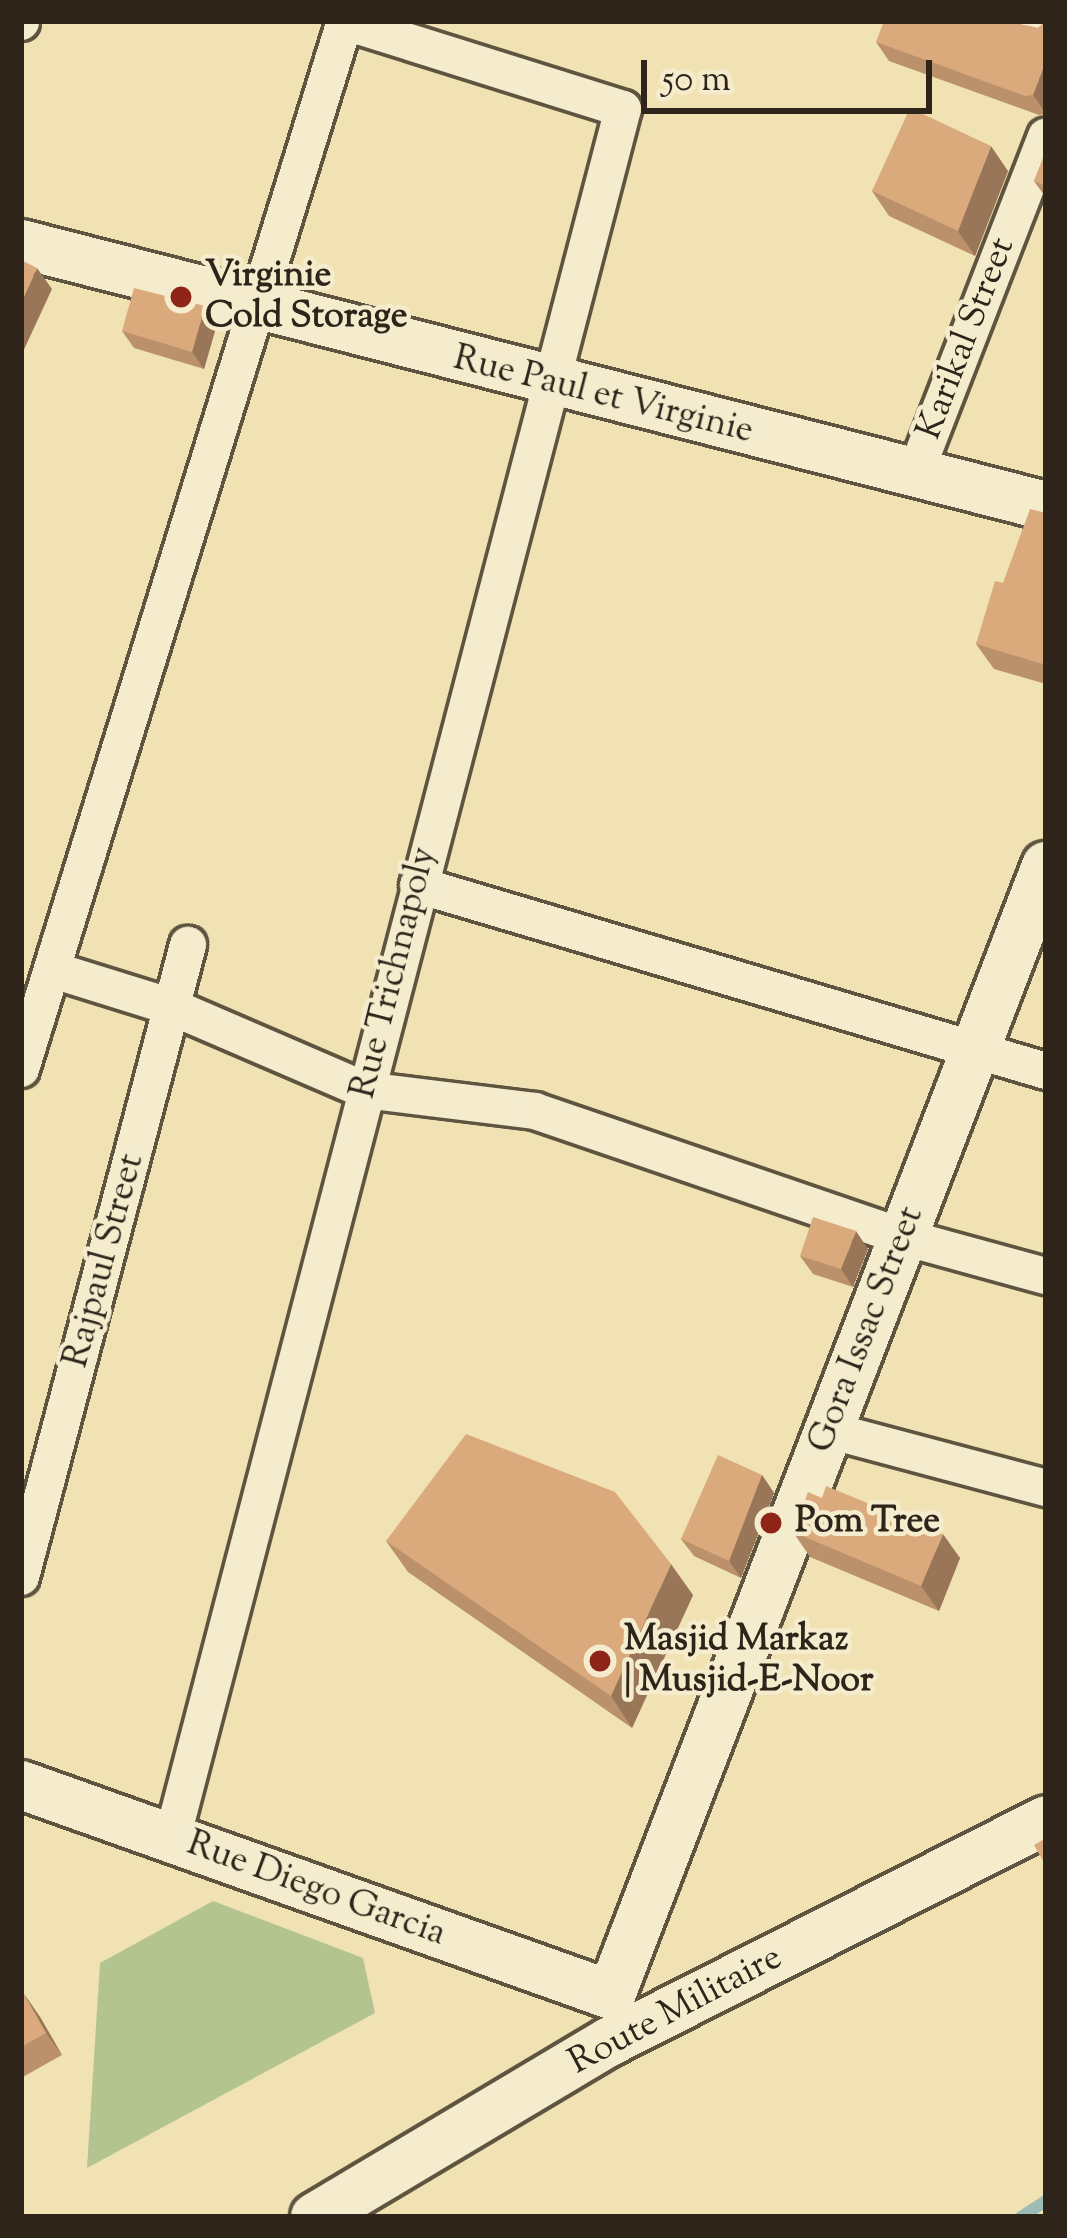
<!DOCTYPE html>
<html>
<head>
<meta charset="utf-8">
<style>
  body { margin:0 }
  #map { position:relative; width:1067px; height:2238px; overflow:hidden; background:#f0e2b3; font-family:"Sorts Mill Goudy",serif }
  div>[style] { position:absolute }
  .green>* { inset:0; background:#b4c491 }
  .stream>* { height:12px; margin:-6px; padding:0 6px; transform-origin:6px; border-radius:6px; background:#9dbcb6 }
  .roads { filter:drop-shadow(3px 0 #5e5440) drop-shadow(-3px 0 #5e5440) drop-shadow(0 3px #5e5440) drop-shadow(0 -3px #5e5440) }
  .minor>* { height:36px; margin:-18px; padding:0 18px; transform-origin:18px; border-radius:18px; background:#f5ecce }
  .tertiary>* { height:48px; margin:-24px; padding:0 24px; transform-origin:24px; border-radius:24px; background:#f5ecce }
  .wall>* { inset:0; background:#bb916b }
  .shaded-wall>* { inset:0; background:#997657 }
  .building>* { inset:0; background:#daa97c }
  .dots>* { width:33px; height:33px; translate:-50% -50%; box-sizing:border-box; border:6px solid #f5ecce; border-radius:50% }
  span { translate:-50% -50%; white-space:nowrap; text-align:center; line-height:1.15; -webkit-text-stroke:9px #f5ecce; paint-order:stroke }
  .poi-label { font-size:36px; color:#2e241a; font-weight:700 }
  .left { translate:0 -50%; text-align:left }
  .street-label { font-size:36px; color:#2e241a }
  .frame { position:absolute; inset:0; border:24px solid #2e241a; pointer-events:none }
  .scale { position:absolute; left:641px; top:60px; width:291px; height:54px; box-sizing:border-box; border:6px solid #2e241a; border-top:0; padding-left:15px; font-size:36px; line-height:42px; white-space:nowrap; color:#2e241a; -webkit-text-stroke:9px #f5ecce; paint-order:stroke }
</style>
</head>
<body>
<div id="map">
  <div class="green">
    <div style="clip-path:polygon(213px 1901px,363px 1958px,375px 2013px,87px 2168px,100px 1963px)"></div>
  </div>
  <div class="stream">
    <div style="left:1021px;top:2217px;width:30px;rotate:-33deg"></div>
  </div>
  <div class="roads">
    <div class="minor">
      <div style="left:1034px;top:21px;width:13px;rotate:18deg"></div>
      <div style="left:21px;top:22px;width:1px;rotate:-90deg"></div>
      <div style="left:915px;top:474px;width:362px;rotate:-68.8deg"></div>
      <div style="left:418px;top:885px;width:655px;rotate:16.5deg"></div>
      <div style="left:53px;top:970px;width:125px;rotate:17.3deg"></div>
      <div style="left:172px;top:1007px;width:210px;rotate:23.3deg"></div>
      <div style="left:365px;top:1090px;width:171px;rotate:7deg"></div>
      <div style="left:535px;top:1111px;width:389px;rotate:18.9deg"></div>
      <div style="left:903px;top:1237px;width:148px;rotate:15.3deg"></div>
      <div style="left:21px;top:1069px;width:1097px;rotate:-72.82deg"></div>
      <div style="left:828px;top:1430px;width:226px;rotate:14.9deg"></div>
      <div style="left:21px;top:1577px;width:654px;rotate:-75.2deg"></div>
      <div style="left:172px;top:1839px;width:1788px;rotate:-75.39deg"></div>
      <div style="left:623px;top:109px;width:294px;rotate:-162.6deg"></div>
    </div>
    <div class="tertiary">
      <div style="left:21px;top:244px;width:1058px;rotate:14.34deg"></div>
      <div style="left:21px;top:1785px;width:626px;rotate:19.59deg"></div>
      <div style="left:611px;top:1995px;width:1210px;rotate:-68.93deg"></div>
      <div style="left:315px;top:2217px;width:342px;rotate:-30.8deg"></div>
      <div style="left:609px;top:2042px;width:490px;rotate:-26.9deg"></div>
    </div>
  </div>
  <div class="wall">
    <div style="clip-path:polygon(1013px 21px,1014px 23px,1038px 28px,1046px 21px,1046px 114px,1039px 115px,889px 61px,876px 42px)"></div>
    <div style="clip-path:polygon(1046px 151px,1046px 198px,1034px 181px)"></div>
    <div style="clip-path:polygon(1008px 171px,975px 256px,889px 216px,872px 191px)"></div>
    <div style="clip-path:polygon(217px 324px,204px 369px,134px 348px,122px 331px)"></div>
    <div style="clip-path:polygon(1046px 513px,1046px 684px,994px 669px,976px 644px,1003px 583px)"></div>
    <div style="clip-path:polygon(868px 1249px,853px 1287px,813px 1274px,800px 1256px)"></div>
    <div style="clip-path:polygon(762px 1475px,774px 1493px,741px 1578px,694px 1556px,681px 1539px)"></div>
    <div style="clip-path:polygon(822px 1498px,960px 1558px,939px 1611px,810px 1557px,793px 1532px)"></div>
    <div style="clip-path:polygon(386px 1541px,693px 1595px,632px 1728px,408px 1572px)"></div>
    <div style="clip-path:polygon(24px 1994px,40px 2017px,62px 2055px,21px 2078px,21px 1996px)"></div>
  </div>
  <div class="shaded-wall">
    <div style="clip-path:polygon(1046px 61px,1046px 114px,1033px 95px)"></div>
    <div style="clip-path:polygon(991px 146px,1008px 171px,975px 256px,958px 231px)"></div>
    <div style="clip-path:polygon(37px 268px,52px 289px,21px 356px,21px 303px)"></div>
    <div style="clip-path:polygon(205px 306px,217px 324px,204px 369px,192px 352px)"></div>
    <div style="clip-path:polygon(856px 1231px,868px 1249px,853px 1287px,841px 1269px)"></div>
    <div style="clip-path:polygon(762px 1475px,774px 1493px,741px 1578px,729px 1561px)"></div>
    <div style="clip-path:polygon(943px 1534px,960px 1558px,939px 1611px,921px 1586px)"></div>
    <div style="clip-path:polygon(671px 1564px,693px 1595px,632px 1728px,611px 1696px)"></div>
    <div style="clip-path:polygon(24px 1994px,40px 2017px,62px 2055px,46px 2033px)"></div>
  </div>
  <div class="building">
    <div style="clip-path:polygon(884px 21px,1011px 21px,1014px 23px,1038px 28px,1046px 21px,1046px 61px,1033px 95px,1025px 96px,876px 42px)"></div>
    <div style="clip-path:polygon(910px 108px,991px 146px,958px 231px,872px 191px)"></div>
    <div style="clip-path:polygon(1046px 151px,1046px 186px,1034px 181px)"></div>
    <div style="clip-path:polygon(21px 260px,37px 268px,21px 303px)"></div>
    <div style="clip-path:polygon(134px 288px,205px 306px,192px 352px,122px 331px)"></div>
    <div style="clip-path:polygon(1030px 509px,1046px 513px,1046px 665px,976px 644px,995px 581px,1003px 583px)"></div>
    <div style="clip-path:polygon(813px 1217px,856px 1231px,841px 1269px,800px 1256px)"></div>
    <div style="clip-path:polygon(466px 1434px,615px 1492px,671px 1564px,611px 1696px,386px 1541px)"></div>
    <div style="clip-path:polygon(718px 1455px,762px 1475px,729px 1561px,681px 1539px)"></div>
    <div style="clip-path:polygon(826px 1486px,943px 1534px,921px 1586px,793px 1532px,808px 1492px,822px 1498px)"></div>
    <div style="clip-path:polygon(1046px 1838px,1046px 1866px,1034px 1845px)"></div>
    <div style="clip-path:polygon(24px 1994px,46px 2033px,21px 2047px,21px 1996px)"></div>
  </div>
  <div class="dots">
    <div style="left:181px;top:297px;background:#8f2418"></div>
    <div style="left:771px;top:1523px;background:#8f2418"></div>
    <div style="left:600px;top:1661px;background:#8f2418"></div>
  </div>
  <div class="poi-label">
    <span class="left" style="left:205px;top:297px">Virginie<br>Cold Storage</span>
    <span class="left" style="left:795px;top:1523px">Pom Tree</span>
    <span class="left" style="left:624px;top:1661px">Masjid Markaz<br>| Musjid-E-Noor</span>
  </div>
  <div class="street-label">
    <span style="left:967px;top:339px;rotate:-69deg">Karikal Street</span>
    <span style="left:603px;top:396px;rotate:14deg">Rue Paul et Virginie</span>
    <span style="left:395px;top:973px;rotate:-76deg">Rue Trichnapoly</span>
    <span style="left:105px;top:1261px;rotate:-75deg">Rajpaul Street</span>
    <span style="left:867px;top:1330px;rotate:-69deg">Gora Issac Street</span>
    <span style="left:316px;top:1890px;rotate:20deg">Rue Diego Garcia</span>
    <span style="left:676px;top:2011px;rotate:-28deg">Route Militaire</span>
  </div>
  <div class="frame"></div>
  <div class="scale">50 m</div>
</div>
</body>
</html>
